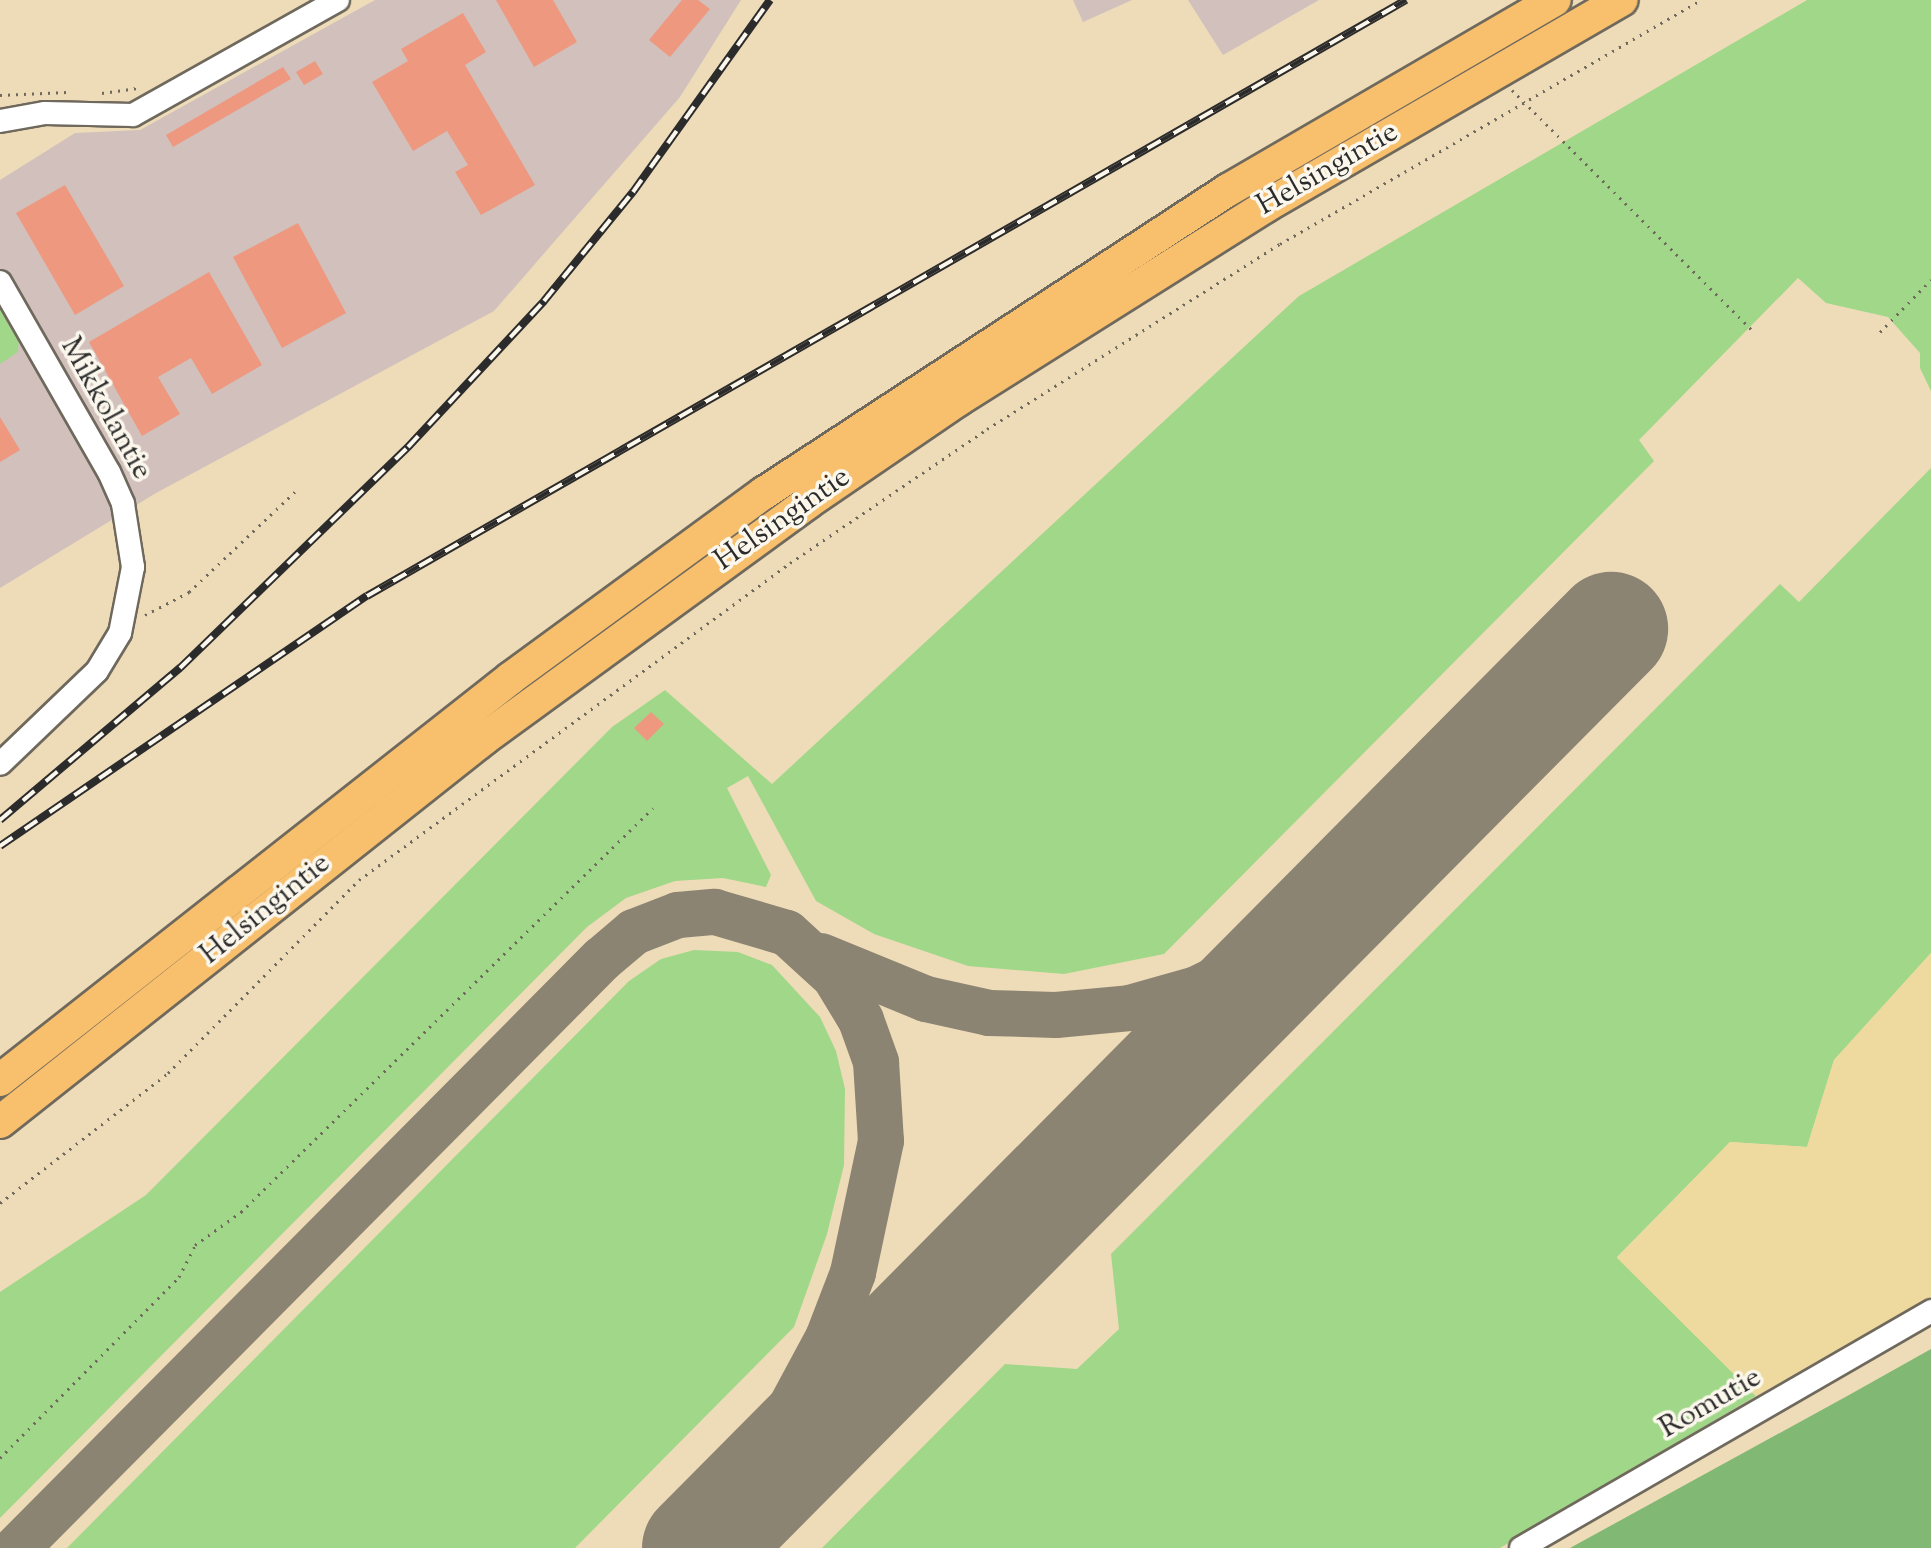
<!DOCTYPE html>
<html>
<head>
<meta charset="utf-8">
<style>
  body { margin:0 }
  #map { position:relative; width:1931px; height:1548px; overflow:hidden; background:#eedcb9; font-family:"Sorts Mill Goudy",serif }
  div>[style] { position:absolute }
  .industrial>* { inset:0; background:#d1c0bc }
  .green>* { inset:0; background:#a1d788 }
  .forest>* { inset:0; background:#80b874 }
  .sand>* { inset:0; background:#eeda9e }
  .taxiway>* { height:46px; margin:-23px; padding:0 23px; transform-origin:23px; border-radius:23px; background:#8c8472 }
  .runway>* { height:114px; margin:-57px; padding:0 57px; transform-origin:57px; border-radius:57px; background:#8c8472 }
  .building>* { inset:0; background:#ed987f }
  .path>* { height:3px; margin-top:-1.5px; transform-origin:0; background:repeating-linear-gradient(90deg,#6f695d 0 2px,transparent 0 8px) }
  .roads { filter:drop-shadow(2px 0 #6f695d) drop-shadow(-2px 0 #6f695d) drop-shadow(0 2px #6f695d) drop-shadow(0 -2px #6f695d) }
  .minor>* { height:22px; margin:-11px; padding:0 11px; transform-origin:11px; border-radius:11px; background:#fff }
  .highway>* { height:32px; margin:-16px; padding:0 16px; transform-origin:16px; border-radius:16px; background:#f8bf6c }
  .rail>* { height:8px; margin-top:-4px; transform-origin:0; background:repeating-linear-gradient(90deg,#fbf7ec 0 15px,#2b2b2b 0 30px); box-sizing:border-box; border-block:2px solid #2b2b2b }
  span { translate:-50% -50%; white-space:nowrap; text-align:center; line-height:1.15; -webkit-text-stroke:7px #fbf7ec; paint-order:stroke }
  .street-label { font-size:30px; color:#2b2b2b }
</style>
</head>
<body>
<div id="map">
  <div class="industrial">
    <div style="clip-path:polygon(375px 0,741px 0,680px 97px,494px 311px,156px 493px,0 588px,0 180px,75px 133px,140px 130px)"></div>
    <div style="clip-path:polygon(1073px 0,1132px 0,1083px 22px)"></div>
    <div style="clip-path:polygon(1188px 0,1319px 0,1223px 55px)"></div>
  </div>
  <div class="green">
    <div style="clip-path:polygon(1807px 0,1931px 0,1931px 391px,1920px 368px,1920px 353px,1888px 317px,1826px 303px,1798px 278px,1639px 440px,1654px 461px,1164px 954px,1064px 974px,968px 966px,874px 934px,816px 901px,748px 776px,727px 788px,771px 875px,766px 887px,723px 878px,675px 881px,626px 898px,587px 927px,0 1518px,0 1292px,146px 1195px,612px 727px,665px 690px,772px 784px,1299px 296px)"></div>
    <div style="clip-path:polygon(0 304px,19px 337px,18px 352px,0 364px)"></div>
    <div style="clip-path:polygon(1931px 468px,1931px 953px,1834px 1060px,1807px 1147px,1730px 1142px,1617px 1257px,1756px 1396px,1500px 1548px,822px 1548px,1005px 1364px,1077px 1369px,1119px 1329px,1111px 1254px,1780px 584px,1799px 602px)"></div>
    <div style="clip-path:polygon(694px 950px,738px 952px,772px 965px,820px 1017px,836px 1051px,845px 1089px,844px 1165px,827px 1234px,794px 1327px,575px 1548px,67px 1548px,629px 981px,661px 959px)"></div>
  </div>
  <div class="forest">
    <div style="clip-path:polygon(1931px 1349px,1931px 1548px,1570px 1548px,1849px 1395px)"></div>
  </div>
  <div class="sand">
    <div style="clip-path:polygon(1931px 953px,1931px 1296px,1756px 1396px,1617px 1258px,1730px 1142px,1807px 1147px,1834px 1060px)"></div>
  </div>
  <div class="taxiway">
    <div style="left:821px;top:956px;width:113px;rotate:22.3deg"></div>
    <div style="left:926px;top:999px;width:65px;rotate:12.5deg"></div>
    <div style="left:989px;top:1013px;width:67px;rotate:1.7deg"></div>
    <div style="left:1056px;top:1015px;width:74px;rotate:-5.4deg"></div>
    <div style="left:1130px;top:1008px;width:70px;rotate:-15.8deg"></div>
    <div style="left:1197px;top:989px;width:77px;rotate:-26.2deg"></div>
    <div style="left:1266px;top:955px;width:85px;rotate:-35deg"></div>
    <div style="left:17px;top:1548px;width:830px;rotate:-45.2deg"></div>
    <div style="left:602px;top:959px;width:42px;rotate:-40.2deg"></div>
    <div style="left:634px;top:932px;width:47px;rotate:-21.1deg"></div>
    <div style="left:678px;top:915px;width:37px;rotate:-5deg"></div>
    <div style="left:715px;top:912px;width:75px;rotate:16.3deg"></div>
    <div style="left:787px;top:933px;width:65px;rotate:42.5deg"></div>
    <div style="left:835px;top:977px;width:50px;rotate:58.8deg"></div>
    <div style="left:861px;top:1020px;width:45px;rotate:70.3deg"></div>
    <div style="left:876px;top:1062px;width:79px;rotate:86.4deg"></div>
    <div style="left:881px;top:1141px;width:135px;rotate:102deg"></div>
    <div style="left:853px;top:1273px;width:70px;rotate:111deg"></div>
    <div style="left:828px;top:1338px;width:135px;rotate:118.3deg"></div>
    <div style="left:764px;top:1457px;width:113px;rotate:126.4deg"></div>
  </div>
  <div class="runway">
    <div style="left:699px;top:1548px;width:1295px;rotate:-45.22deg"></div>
  </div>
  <div class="building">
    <div style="clip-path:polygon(496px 0,553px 0,577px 42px,534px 67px)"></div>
    <div style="clip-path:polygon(682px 0,698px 0,710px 9px,670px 57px,649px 40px)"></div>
    <div style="clip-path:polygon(463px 13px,486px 52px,465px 65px,535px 185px,481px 215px,455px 172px,468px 165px,447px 131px,413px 151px,372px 82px,408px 61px,401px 49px)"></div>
    <div style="clip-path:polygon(315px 61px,323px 74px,304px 85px,296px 72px)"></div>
    <div style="clip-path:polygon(283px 67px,291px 79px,173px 147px,166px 135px)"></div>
    <div style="clip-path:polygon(65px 185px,124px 286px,75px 315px,16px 213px)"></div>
    <div style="clip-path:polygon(298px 223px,346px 313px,282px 348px,233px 257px)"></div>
    <div style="clip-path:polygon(209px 272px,262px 365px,212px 394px,191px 358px,158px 377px,180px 414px,142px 436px,89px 342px)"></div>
    <div style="clip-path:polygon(0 417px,20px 450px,0 462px)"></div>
    <div style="clip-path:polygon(651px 712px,664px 724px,647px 741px,634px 728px)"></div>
  </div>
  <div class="path">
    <div style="left:1512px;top:90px;width:338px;rotate:45deg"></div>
    <div style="left:102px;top:93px;width:36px;rotate:-8deg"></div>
    <div style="left:0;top:95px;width:67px;rotate:-2.6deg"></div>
    <div style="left:1880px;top:332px;width:73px;rotate:-45.6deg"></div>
    <div style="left:145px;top:615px;width:50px;rotate:-27.6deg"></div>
    <div style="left:189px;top:592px;width:150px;rotate:-43.4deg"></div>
    <div style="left:0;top:1203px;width:212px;rotate:-37.7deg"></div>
    <div style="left:168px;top:1073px;width:272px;rotate:-45.3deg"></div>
    <div style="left:359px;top:880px;width:535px;rotate:-36.33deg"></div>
    <div style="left:790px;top:563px;width:238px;rotate:-34.2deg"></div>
    <div style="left:987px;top:429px;width:347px;rotate:-32.3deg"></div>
    <div style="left:1280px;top:244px;width:487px;rotate:-30.1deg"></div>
    <div style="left:0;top:1458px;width:255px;rotate:-45.3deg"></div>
    <div style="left:179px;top:1277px;width:36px;rotate:-63deg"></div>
    <div style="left:195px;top:1245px;width:57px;rotate:-35.7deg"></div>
    <div style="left:241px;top:1212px;width:577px;rotate:-44.44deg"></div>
  </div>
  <div class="roads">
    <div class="minor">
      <div style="left:0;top:121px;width:46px;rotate:-10.1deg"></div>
      <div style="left:45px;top:113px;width:88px;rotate:1.3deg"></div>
      <div style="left:133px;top:115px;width:235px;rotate:-29.3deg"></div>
      <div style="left:0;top:282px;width:219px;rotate:60.2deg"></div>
      <div style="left:109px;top:472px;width:35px;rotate:66deg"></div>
      <div style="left:123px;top:504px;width:64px;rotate:81deg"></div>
      <div style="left:133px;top:567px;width:67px;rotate:101.1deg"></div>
      <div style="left:120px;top:633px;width:44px;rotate:121.2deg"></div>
      <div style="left:97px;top:671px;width:134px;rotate:136.2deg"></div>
      <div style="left:1521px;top:1548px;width:474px;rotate:-30deg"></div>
    </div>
    <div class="highway">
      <div style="left:0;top:1080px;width:650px;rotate:-38.19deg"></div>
      <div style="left:511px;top:678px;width:313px;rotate:-36.2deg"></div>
      <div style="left:764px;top:493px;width:554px;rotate:-33.15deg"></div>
      <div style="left:1228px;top:190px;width:378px;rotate:-30.2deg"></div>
      <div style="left:0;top:1122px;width:619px;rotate:-38.37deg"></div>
      <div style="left:485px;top:738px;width:399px;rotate:-36.1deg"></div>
      <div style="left:807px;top:503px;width:183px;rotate:-34.3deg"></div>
      <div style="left:958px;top:400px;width:364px;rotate:-32.2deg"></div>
      <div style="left:1266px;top:206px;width:411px;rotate:-30.1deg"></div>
    </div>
  </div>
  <div class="rail">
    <div style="left:0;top:820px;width:236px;rotate:-40.2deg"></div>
    <div style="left:180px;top:668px;width:318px;rotate:-44.1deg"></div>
    <div style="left:408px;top:447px;width:200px;rotate:-47deg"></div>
    <div style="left:544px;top:301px;width:141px;rotate:-50.8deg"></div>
    <div style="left:633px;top:192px;width:236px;rotate:-54.5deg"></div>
    <div style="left:0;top:846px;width:444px;rotate:-34.3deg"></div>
    <div style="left:367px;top:596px;width:1198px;rotate:-29.84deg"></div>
  </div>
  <div class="street-label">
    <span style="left:1328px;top:170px;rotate:-30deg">Helsingintie</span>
    <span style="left:105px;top:409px;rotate:61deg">Mikkolantie</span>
    <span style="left:783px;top:520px;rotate:-35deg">Helsingintie</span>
    <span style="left:266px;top:910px;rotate:-39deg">Helsingintie</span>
    <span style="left:1711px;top:1404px;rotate:-30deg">Romutie</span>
  </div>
</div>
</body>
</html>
